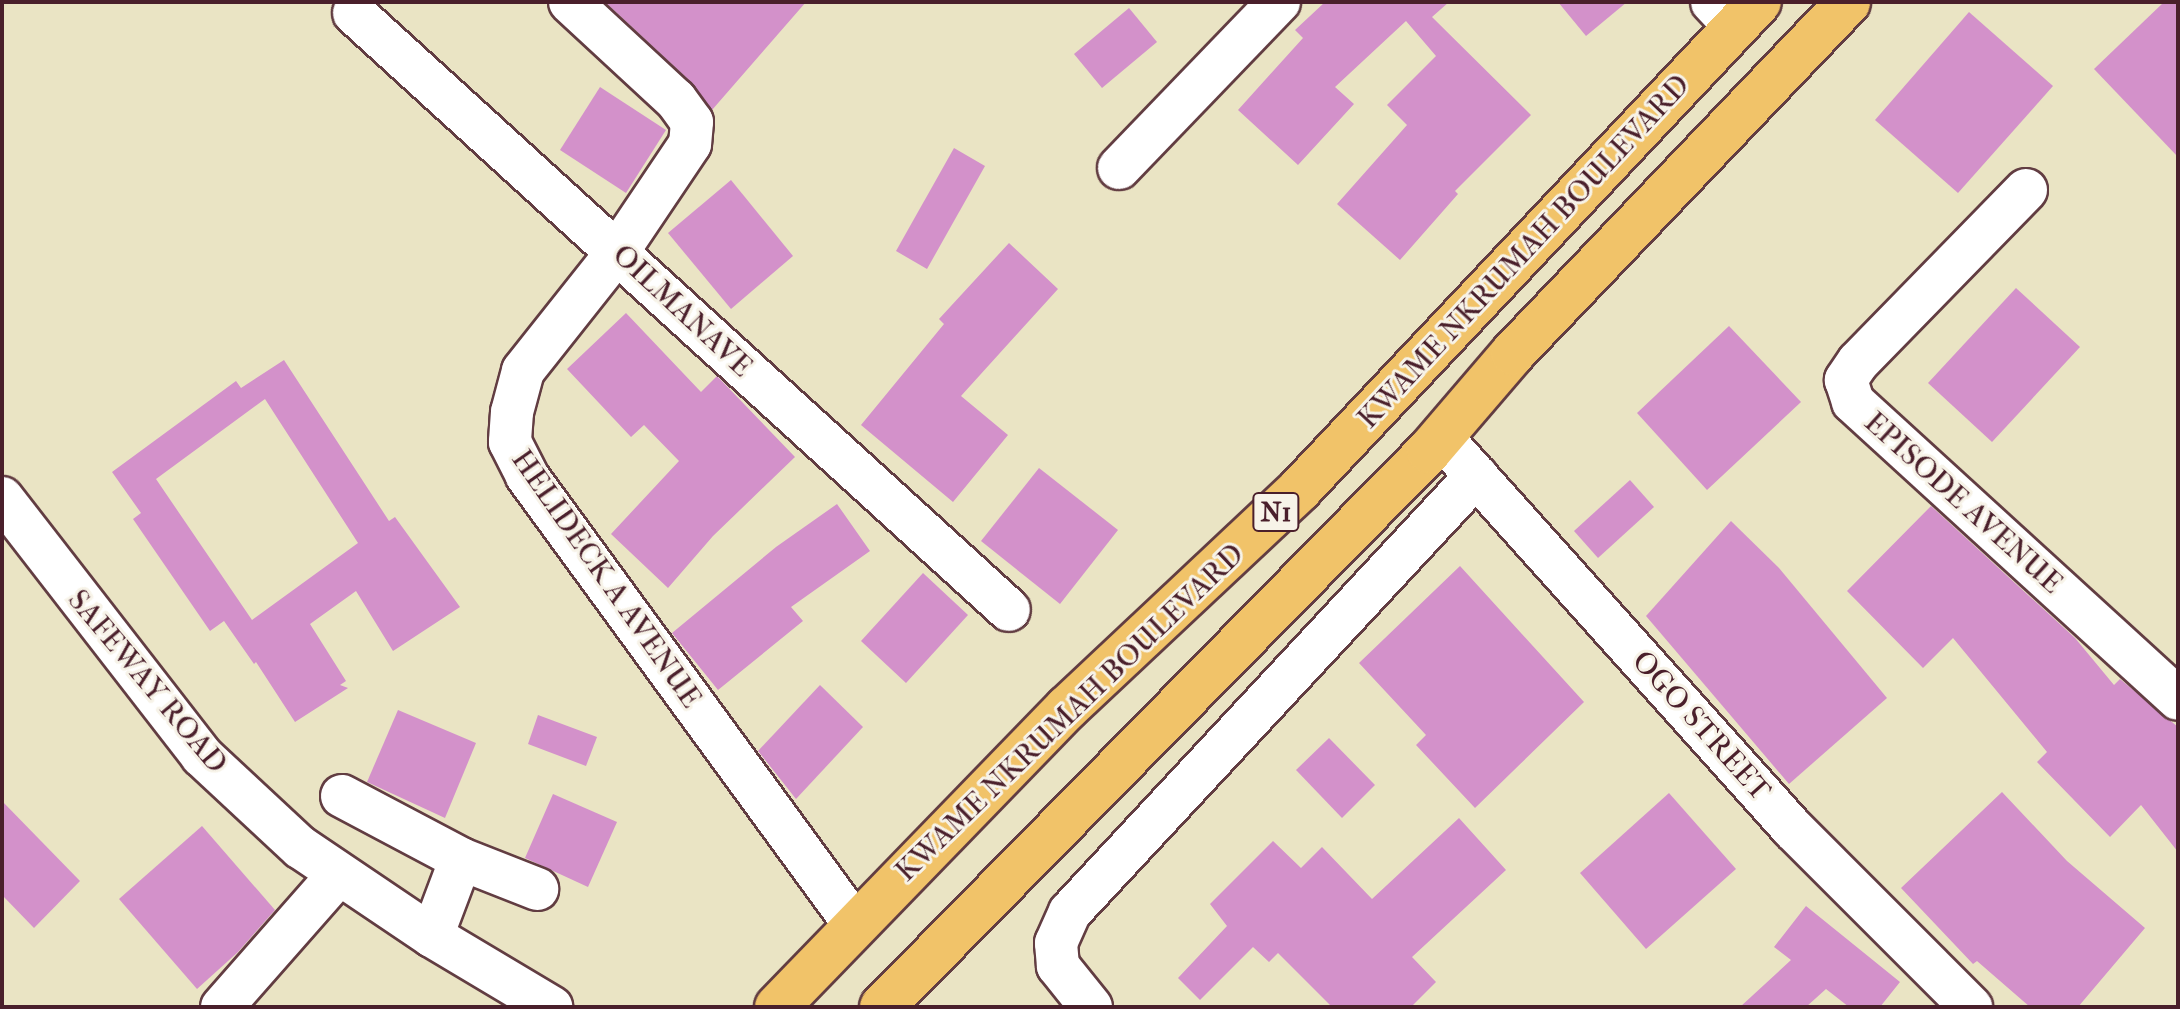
<!DOCTYPE html>
<html>
<head>
<meta charset="utf-8">
<style>
  body { margin:0 }
  #map { position:relative; width:2180px; height:1009px; overflow:hidden; background:#eae4c4; font-family:"IM FELL French Canon",serif }
  div>[style] { position:absolute }
  .building>* { inset:0; background:#d391ca }
  .roads { filter:drop-shadow(2px 0 #623d42) drop-shadow(-2px 0 #623d42) drop-shadow(0 2px #623d42) drop-shadow(0 -2px #623d42) }
  .minor>* { height:42px; margin:-21px; padding:0 21px; transform-origin:21px; border-radius:21px; background:#fff }
  .highway>* { height:44px; margin:-22px; padding:0 22px; transform-origin:22px; border-radius:22px; background:#f1c369 }
  span { translate:-50% -50%; white-space:nowrap; text-align:center; line-height:1.15; -webkit-text-stroke:6px #f7f3e8; paint-order:stroke }
  .shield-label span { padding:2px 6px; background:#f7f3e8; border:2px solid; border-radius:6px; -webkit-text-stroke-width:0 }
  .shield-label { font-size:28px; color:#4a1f2b; font-weight:700 }
  .street-label { font-size:30px; color:#4a1f2b }
  .frame { position:absolute; inset:0; border:4px solid #4a1f2b; pointer-events:none }
</style>
</head>
<body>
<div id="map">
  <div class="building">
    <div style="clip-path:polygon(605px 2px,806px 2px,712px 110px,692px 83px)"></div>
    <div style="clip-path:polygon(1325px 2px,1449px 2px,1432px 17px,1531px 115px,1455px 191px,1458px 194px,1400px 260px,1337px 204px,1407px 125px,1387px 105px,1436px 56px,1406px 21px,1335px 87px,1354px 104px,1298px 165px,1238px 110px,1303px 38px,1295px 30px)"></div>
    <div style="clip-path:polygon(1558px 2px,1627px 2px,1586px 36px)"></div>
    <div style="clip-path:polygon(2164px 2px,2178px 2px,2178px 157px,2094px 69px)"></div>
    <div style="clip-path:polygon(1129px 8px,1157px 42px,1102px 88px,1074px 54px)"></div>
    <div style="clip-path:polygon(1969px 12px,2053px 86px,1958px 193px,1875px 120px)"></div>
    <div style="clip-path:polygon(600px 87px,666px 130px,626px 193px,560px 150px)"></div>
    <div style="clip-path:polygon(954px 148px,985px 166px,927px 269px,896px 251px)"></div>
    <div style="clip-path:polygon(731px 180px,793px 256px,731px 309px,668px 233px)"></div>
    <div style="clip-path:polygon(1009px 243px,1058px 289px,961px 396px,1008px 435px,953px 502px,861px 425px,944px 324px,939px 319px)"></div>
    <div style="clip-path:polygon(2016px 288px,2080px 347px,1992px 442px,1928px 383px)"></div>
    <div style="clip-path:polygon(626px 313px,701px 392px,717px 376px,795px 457px,713px 536px,668px 588px,611px 534px,679px 461px,644px 425px,631px 437px,567px 369px)"></div>
    <div style="clip-path:polygon(1729px 326px,1801px 402px,1707px 490px,1637px 413px)"></div>
    <div style="clip-path:polygon(evenodd,284px 360px,389px 521px,395px 517px,460px 607px,393px 651px,356px 591px,310px 624px,346px 681px,340px 685px,348px 688px,295px 722px,256px 662px,254px 664px,224px 621px,210px 631px,133px 519px,141px 513px,112px 472px,236px 381px,241px 388px,284px 360px,265px 399px,358px 543px,252px 620px,156px 479px,265px 399px)"></div>
    <div style="clip-path:polygon(1039px 468px,1118px 530px,1060px 604px,981px 541px)"></div>
    <div style="clip-path:polygon(1630px 480px,1654px 507px,1598px 558px,1574px 531px)"></div>
    <div style="clip-path:polygon(837px 504px,870px 551px,791px 607px,803px 621px,718px 690px,672px 633px,776px 547px)"></div>
    <div style="clip-path:polygon(1931px 506px,2075px 638px,2114px 685px,2120px 679px,2178px 727px,2178px 852px,2141px 805px,2110px 837px,2037px 762px,2047px 752px,1953px 638px,1923px 668px,1847px 591px)"></div>
    <div style="clip-path:polygon(1731px 521px,1779px 568px,1887px 698px,1789px 784px,1646px 616px)"></div>
    <div style="clip-path:polygon(1460px 566px,1584px 702px,1475px 808px,1416px 745px,1426px 735px,1359px 663px)"></div>
    <div style="clip-path:polygon(923px 573px,968px 615px,906px 683px,861px 641px)"></div>
    <div style="clip-path:polygon(820px 685px,863px 727px,796px 799px,758px 751px)"></div>
    <div style="clip-path:polygon(398px 710px,476px 743px,445px 818px,367px 782px)"></div>
    <div style="clip-path:polygon(538px 715px,597px 737px,586px 766px,528px 744px)"></div>
    <div style="clip-path:polygon(1329px 738px,1375px 785px,1342px 818px,1296px 770px)"></div>
    <div style="clip-path:polygon(2002px 792px,2067px 861px,2145px 928px,2078px 1007px,2030px 1007px,1977px 961px,1973px 964px,1901px 888px)"></div>
    <div style="clip-path:polygon(1669px 793px,1736px 869px,1646px 949px,1580px 873px)"></div>
    <div style="clip-path:polygon(553px 794px,617px 822px,588px 887px,525px 858px)"></div>
    <div style="clip-path:polygon(2px 801px,80px 881px,34px 928px,2px 895px)"></div>
    <div style="clip-path:polygon(1459px 818px,1506px 870px,1412px 957px,1436px 982px,1411px 1007px,1332px 1007px,1278px 953px,1269px 962px,1253px 947px,1200px 1000px,1178px 978px,1227px 926px,1210px 904px,1273px 841px,1301px 868px,1322px 847px,1372px 899px)"></div>
    <div style="clip-path:polygon(202px 826px,275px 910px,238px 952px,197px 989px,119px 899px)"></div>
    <div style="clip-path:polygon(1806px 906px,1900px 982px,1880px 1007px,1849px 1007px,1826px 989px,1806px 1007px,1740px 1007px,1791px 960px,1774px 947px)"></div>
  </div>
  <div class="roads">
    <div class="minor">
      <div style="left:570px;top:2px;width:144px;rotate:42.8deg"></div>
      <div style="left:676px;top:100px;width:27px;rotate:54deg"></div>
      <div style="left:692px;top:122px;width:22px;rotate:95deg"></div>
      <div style="left:690px;top:144px;width:129px;rotate:123.9deg"></div>
      <div style="left:618px;top:251px;width:153px;rotate:128.4deg"></div>
      <div style="left:523px;top:371px;width:42px;rotate:105deg"></div>
      <div style="left:512px;top:412px;width:30px;rotate:94deg"></div>
      <div style="left:510px;top:442px;width:38px;rotate:63deg"></div>
      <div style="left:527px;top:476px;width:556px;rotate:53.85deg"></div>
      <div style="left:1712px;top:2px;width:34px;rotate:47deg"></div>
      <div style="left:354px;top:13px;width:886px;rotate:42.35deg"></div>
      <div style="left:1119px;top:168px;width:231px;rotate:-46.1deg"></div>
      <div style="left:2026px;top:190px;width:240px;rotate:134.3deg"></div>
      <div style="left:1858px;top:362px;width:22px;rotate:124deg"></div>
      <div style="left:1846px;top:380px;width:23px;rotate:72deg"></div>
      <div style="left:1853px;top:402px;width:440px;rotate:42.4deg"></div>
      <div style="left:1441px;top:437px;width:527px;rotate:48.08deg"></div>
      <div style="left:1793px;top:829px;width:252px;rotate:45deg"></div>
      <div style="left:2px;top:498px;width:326px;rotate:52.2deg"></div>
      <div style="left:202px;top:756px;width:134px;rotate:42.9deg"></div>
      <div style="left:300px;top:847px;width:159px;rotate:34deg"></div>
      <div style="left:432px;top:936px;width:139px;rotate:30.8deg"></div>
      <div style="left:342px;top:796px;width:135px;rotate:27.9deg"></div>
      <div style="left:432px;top:936px;width:82px;rotate:-69.4deg"></div>
      <div style="left:461px;top:859px;width:82px;rotate:21.5deg"></div>
      <div style="left:222px;top:1007px;width:177px;rotate:-48.7deg"></div>
      <div style="left:1091px;top:1007px;width:53px;rotate:-128.8deg"></div>
      <div style="left:1058px;top:966px;width:23px;rotate:-95deg"></div>
      <div style="left:1056px;top:943px;width:34px;rotate:-66deg"></div>
      <div style="left:1070px;top:912px;width:596px;rotate:-47.04deg"></div>
    </div>
    <div class="highway">
      <div style="left:777px;top:1007px;width:417px;rotate:-45.9deg"></div>
      <div style="left:1067px;top:708px;width:320px;rotate:-43.2deg"></div>
      <div style="left:1300px;top:489px;width:669px;rotate:-46.7deg"></div>
      <div style="left:882px;top:1007px;width:780px;rotate:-45.47deg"></div>
      <div style="left:1429px;top:451px;width:129px;rotate:-49.4deg"></div>
      <div style="left:1513px;top:353px;width:485px;rotate:-46.3deg"></div>
    </div>
  </div>
  <div class="shield-label">
    <span style="left:1276px;top:512px">N1</span>
  </div>
  <div class="street-label">
    <span style="left:1524px;top:252px;rotate:-47deg">KWAME NKRUMAH BOULEVARD</span>
    <span style="left:682px;top:311px;rotate:43deg">OILMANAVE</span>
    <span style="left:1963px;top:503px;rotate:42deg">EPISODE AVENUE</span>
    <span style="left:606px;top:579px;rotate:55deg">HELIDECK A AVENUE</span>
    <span style="left:147px;top:682px;rotate:50deg">SAFEWAY ROAD</span>
    <span style="left:1070px;top:713px;rotate:-44deg">KWAME NKRUMAH BOULEVARD</span>
    <span style="left:1701px;top:726px;rotate:48deg">OGO STREET</span>
  </div>
  <div class="frame"></div>
</div>
</body>
</html>
